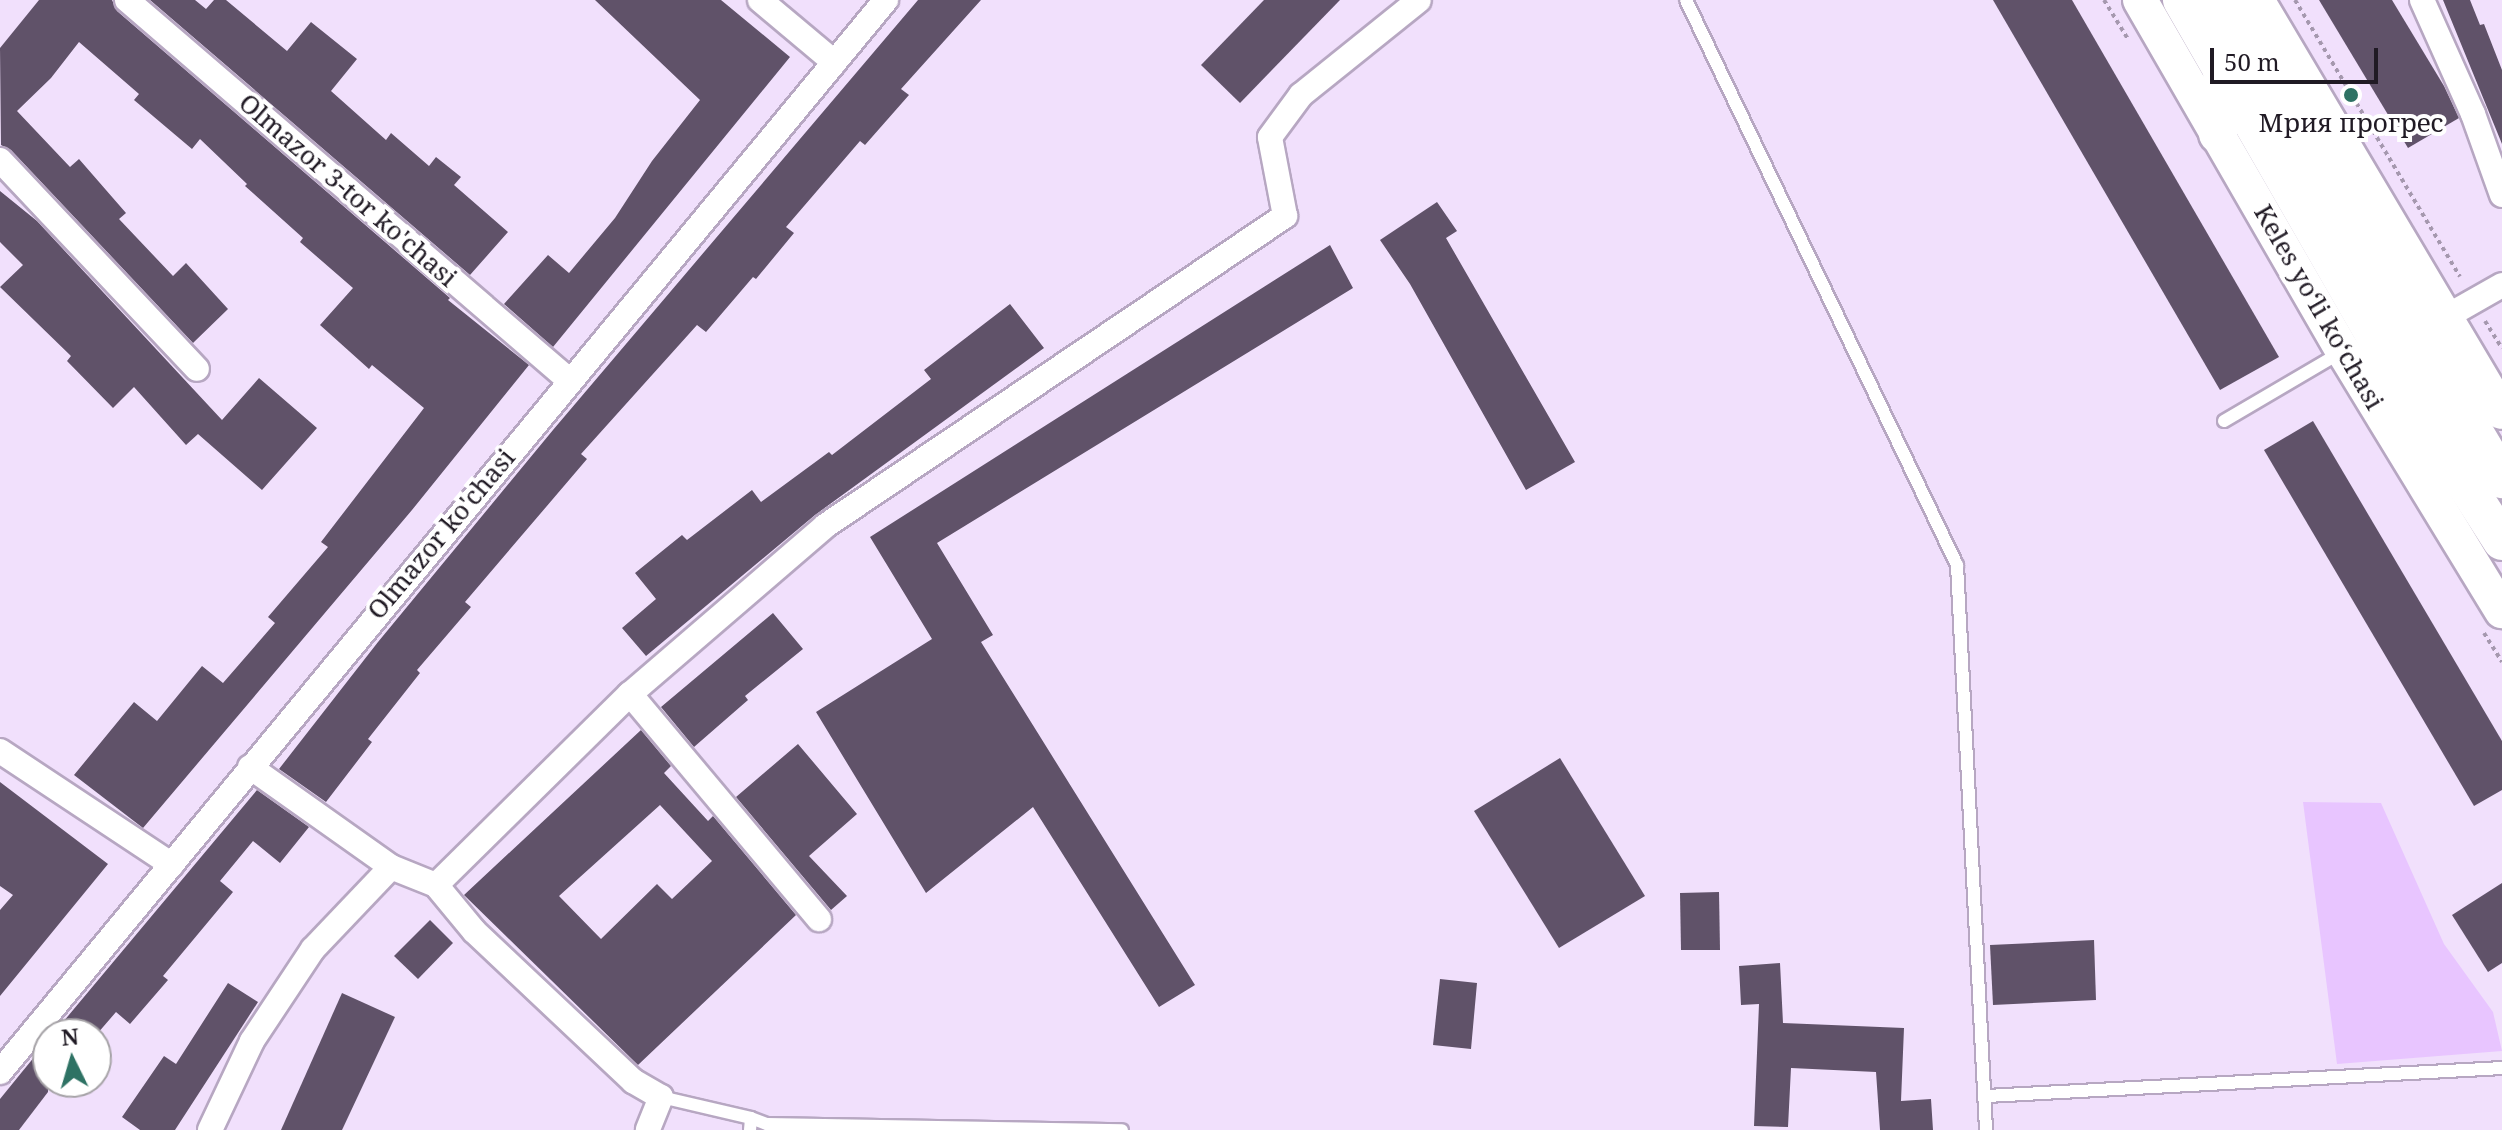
<!DOCTYPE html>
<html>
<head>
<meta charset="utf-8">
<style>
  body { margin:0 }
  #map { position:relative; width:2502px; height:1130px; overflow:hidden; background:#f1e0fc; font-family:"Noto Serif",serif }
  div>[style] { position:absolute }
  .green>* { inset:0; background:#e8c5ff }
  .building>* { inset:0; background:#605269 }
  .path>* { height:4px; margin-top:-2px; transform-origin:0; background:repeating-linear-gradient(90deg,#a598ae 0 4px,transparent 0 8px) }
  .roads { filter:drop-shadow(2px 0 #b7a7c2) drop-shadow(-2px 0 #b7a7c2) drop-shadow(0 2px #b7a7c2) drop-shadow(0 -2px #b7a7c2) }
  .lane>* { height:12px; margin:-6px; padding:0 6px; transform-origin:6px; border-radius:6px; background:#fff }
  .street>* { height:24px; margin:-12px; padding:0 12px; transform-origin:12px; border-radius:12px; background:#fff }
  .secondary>* { height:34px; margin:-17px; padding:0 17px; transform-origin:17px; border-radius:17px; background:#fff }
  .primary>* { height:38px; margin:-19px; padding:0 19px; transform-origin:19px; border-radius:19px; background:#fff }
  .dots>* { width:22px; height:22px; translate:-50% -50%; box-sizing:border-box; border:4px solid #fff; border-radius:50% }
  span { translate:-50% -50%; white-space:nowrap; text-align:center; line-height:1.15; -webkit-text-stroke:8px #fff; paint-order:stroke }
  .poi-label { font-size:26px; color:#201a24 }
  .street-label { font-size:26px; color:#201a24 }
  .north { position:absolute; left:32px; top:1018px; width:80px; height:80px; box-sizing:border-box; background:#fff; border:2px solid #a6a3a7; border-radius:50%; rotate:355deg; font-size:22px; font-weight:700; line-height:32px; text-align:center; color:#201a24 }
  .north::after { content:''; display:block; margin:auto; width:28px; height:36px; background:#2e7264; clip-path:polygon(50% 0,100% 100%,50% 72%,0 100%) }
  .scale { position:absolute; left:2210px; top:48px; width:168px; height:36px; box-sizing:border-box; border:4px solid #201a24; border-top:0; padding-left:10px; font-size:24px; line-height:28px; white-space:nowrap; color:#201a24; -webkit-text-stroke:6px #fff; paint-order:stroke }
</style>
</head>
<body>
<div id="map">
  <div class="green">
    <div style="clip-path:polygon(2303px 802px,2381px 803px,2444px 944px,2493px 1012px,2502px 1051px,2337px 1064px)"></div>
  </div>
  <div class="building">
    <div style="clip-path:polygon(39px 0,112px 0,117px 11px,450px 298px,448px 300px,529px 365px,412px 510px,143px 828px,74px 775px,134px 702px,157px 721px,202px 666px,223px 683px,275px 623px,268px 617px,328px 547px,321px 542px,424px 408px,372px 365px,369px 369px,320px 325px,353px 288px,300px 242px,303px 238px,245px 186px,247px 184px,200px 139px,192px 149px,134px 100px,139px 94px,79px 42px,51px 78px,17px 111px,70px 167px,79px 159px,126px 213px,119px 219px,173px 276px,186px 263px,228px 309px,193px 343px,11px 150px,1px 145px,0 48px)"></div>
    <div style="clip-path:polygon(150px 0,195px 0,206px 9px,214px 0,226px 0,287px 51px,311px 22px,357px 59px,331px 91px,386px 140px,391px 133px,429px 166px,436px 157px,461px 177px,454px 185px,508px 232px,470px 275px)"></div>
    <div style="clip-path:polygon(595px 0,721px 0,790px 57px,553px 347px,504px 304px,548px 255px,569px 273px,615px 218px,652px 161px,700px 100px)"></div>
    <div style="clip-path:polygon(918px 0,981px 0,901px 89px,909px 95px,865px 145px,860px 141px,786px 227px,794px 233px,756px 279px,753px 277px,706px 332px,697px 325px,581px 454px,587px 459px,465px 602px,471px 607px,417px 670px,420px 673px,368px 739px,372px 742px,326px 802px,279px 769px,378px 642px,553px 430px)"></div>
    <div style="clip-path:polygon(1264px 0,1340px 0,1240px 103px,1201px 65px)"></div>
    <div style="clip-path:polygon(1993px 0,2072px 0,2279px 357px,2220px 390px)"></div>
    <div style="clip-path:polygon(2319px 0,2392px 0,2444px 86px,2459px 118px,2408px 148px)"></div>
    <div style="clip-path:polygon(2443px 0,2470px 0,2480px 25px,2484px 24px,2502px 70px,2502px 144px)"></div>
    <div style="clip-path:polygon(0 191px,37px 221px,222px 420px,259px 378px,317px 428px,262px 490px,198px 434px,186px 445px,134px 387px,113px 408px,67px 361px,71px 356px,0 287px,23px 265px,0 242px)"></div>
    <div style="clip-path:polygon(1437px 202px,1457px 231px,1446px 238px,1575px 462px,1526px 490px,1410px 284px,1380px 240px)"></div>
    <div style="clip-path:polygon(1330px 245px,1353px 288px,937px 543px,993px 635px,981px 642px,1195px 985px,1159px 1007px,1033px 807px,926px 893px,816px 712px,932px 639px,870px 537px)"></div>
    <div style="clip-path:polygon(1010px 304px,1044px 348px,815px 515px,646px 656px,622px 628px,656px 599px,635px 573px,682px 535px,687px 540px,752px 490px,761px 502px,829px 452px,832px 455px,931px 379px,924px 370px)"></div>
    <div style="clip-path:polygon(2313px 421px,2502px 741px,2502px 790px,2474px 806px,2264px 450px)"></div>
    <div style="clip-path:polygon(773px 613px,803px 649px,745px 696px,748px 700px,694px 747px,661px 707px)"></div>
    <div style="clip-path:polygon(evenodd,641px 730px,671px 766px,664px 773px,708px 821px,713px 816px,796px 915px,638px 1065px,464px 895px,641px 730px,660px 805px,712px 861px,672px 899px,657px 884px,601px 939px,559px 896px,660px 805px)"></div>
    <div style="clip-path:polygon(798px 744px,857px 814px,809px 856px,847px 896px,831px 910px,736px 797px)"></div>
    <div style="clip-path:polygon(1560px 758px,1645px 896px,1559px 948px,1474px 811px)"></div>
    <div style="clip-path:polygon(0 782px,108px 864px,0 996px,0 910px,13px 895px,0 886px)"></div>
    <div style="clip-path:polygon(257px 790px,309px 827px,280px 863px,253px 841px,220px 881px,233px 892px,163px 976px,168px 980px,130px 1024px,116px 1012px,97px 1034px,53px 1034px)"></div>
    <div style="clip-path:polygon(2502px 883px,2502px 963px,2488px 972px,2452px 915px)"></div>
    <div style="clip-path:polygon(1719px 892px,1720px 950px,1681px 950px,1680px 893px)"></div>
    <div style="clip-path:polygon(430px 920px,453px 943px,418px 979px,394px 956px)"></div>
    <div style="clip-path:polygon(2094px 940px,2096px 1000px,1993px 1005px,1990px 945px)"></div>
    <div style="clip-path:polygon(1780px 963px,1783px 1023px,1904px 1028px,1901px 1101px,1931px 1099px,1933px 1130px,1880px 1130px,1876px 1072px,1791px 1068px,1788px 1127px,1754px 1126px,1759px 1004px,1741px 1005px,1739px 966px)"></div>
    <div style="clip-path:polygon(1440px 979px,1477px 983px,1471px 1049px,1433px 1045px)"></div>
    <div style="clip-path:polygon(228px 983px,258px 1002px,175px 1130px,140px 1130px,122px 1117px,164px 1056px,176px 1064px)"></div>
    <div style="clip-path:polygon(342px 993px,395px 1017px,342px 1130px,281px 1130px)"></div>
    <div style="clip-path:polygon(48px 1040px,48px 1092px,19px 1130px,0 1130px,0 1099px)"></div>
  </div>
  <div class="path">
    <div style="left:2104px;top:0;width:46px;rotate:58.4deg"></div>
    <div style="left:2295px;top:0;width:322px;rotate:59.2deg"></div>
    <div style="left:2485px;top:321px;width:32px;rotate:58deg"></div>
    <div style="left:2484px;top:633px;width:34px;rotate:58deg"></div>
  </div>
  <div class="roads">
    <div class="lane">
      <div style="left:1686px;top:0;width:627px;rotate:64.38deg"></div>
      <div style="left:1957px;top:565px;width:566px;rotate:87.06deg"></div>
      <div style="left:2224px;top:421px;width:134px;rotate:-30.4deg"></div>
      <div style="left:1987px;top:1096px;width:516px;rotate:-3.11deg"></div>
      <div style="left:661px;top:1097px;width:92px;rotate:13.1deg"></div>
      <div style="left:750px;top:1130px;width:12px;rotate:-85deg"></div>
      <div style="left:751px;top:1118px;width:17px;rotate:21deg"></div>
      <div style="left:767px;top:1124px;width:355px;rotate:1deg"></div>
    </div>
    <div class="street">
      <div style="left:127px;top:0;width:583px;rotate:40.69deg"></div>
      <div style="left:760px;top:0;width:97px;rotate:40deg"></div>
      <div style="left:2422px;top:0;width:125px;rotate:65.9deg"></div>
      <div style="left:2473px;top:114px;width:86px;rotate:70.3deg"></div>
      <div style="left:0;top:160px;width:287px;rotate:46.7deg"></div>
      <div style="left:2444px;top:318px;width:67px;rotate:-29.6deg"></div>
      <div style="left:630px;top:694px;width:294px;rotate:50deg"></div>
      <div style="left:0;top:751px;width:206px;rotate:33.5deg"></div>
      <div style="left:250px;top:767px;width:173px;rotate:35.3deg"></div>
      <div style="left:391px;top:867px;width:48px;rotate:21.8deg"></div>
      <div style="left:436px;top:885px;width:60px;rotate:50.4deg"></div>
      <div style="left:474px;top:931px;width:219px;rotate:43.3deg"></div>
      <div style="left:633px;top:1081px;width:32px;rotate:30deg"></div>
      <div style="left:661px;top:1097px;width:35px;rotate:112deg"></div>
      <div style="left:436px;top:885px;width:272px;rotate:-44.6deg"></div>
      <div style="left:630px;top:694px;width:257px;rotate:-40.7deg"></div>
      <div style="left:825px;top:526px;width:555px;rotate:-33.98deg"></div>
      <div style="left:1285px;top:216px;width:80px;rotate:-100.8deg"></div>
      <div style="left:1270px;top:137px;width:52px;rotate:-53.6deg"></div>
      <div style="left:1301px;top:95px;width:151px;rotate:-38.8deg"></div>
      <div style="left:0;top:1072px;width:1391px;rotate:-50.43deg"></div>
      <div style="left:210px;top:1130px;width:98px;rotate:-64.7deg"></div>
      <div style="left:252px;top:1041px;width:110px;rotate:-56.5deg"></div>
      <div style="left:313px;top:949px;width:113px;rotate:-46.4deg"></div>
    </div>
    <div class="secondary">
      <div style="left:2140px;top:0;width:405px;rotate:60deg"></div>
      <div style="left:2343px;top:351px;width:305px;rotate:58.6deg"></div>
      <div style="left:2257px;top:0;width:479px;rotate:59.3deg"></div>
    </div>
    <div class="primary">
      <div style="left:2182px;top:0;width:464px;rotate:60.1deg"></div>
      <div style="left:2413px;top:402px;width:165px;rotate:57.4deg"></div>
      <div style="left:2218px;top:0;width:557px;rotate:59.34deg"></div>
      <div style="left:2218px;top:134px;width:68px;rotate:-85.8deg"></div>
    </div>
  </div>
  <div class="dots">
    <div style="left:2351px;top:95px;background:#2e7264"></div>
  </div>
  <div class="poi-label">
    <span style="left:2351px;top:123px">Мрия прогрес</span>
  </div>
  <div class="street-label">
    <span style="left:348px;top:190px;rotate:41deg">Olmazor 3-tor ko'chasi</span>
    <span style="left:2319px;top:307px;rotate:60deg">Keles yoʻli koʻchasi</span>
    <span style="left:441px;top:534px;rotate:-50deg">Olmazor ko'chasi</span>
  </div>
  <div class="north">N</div>
  <div class="scale">50 m</div>
</div>
</body>
</html>
